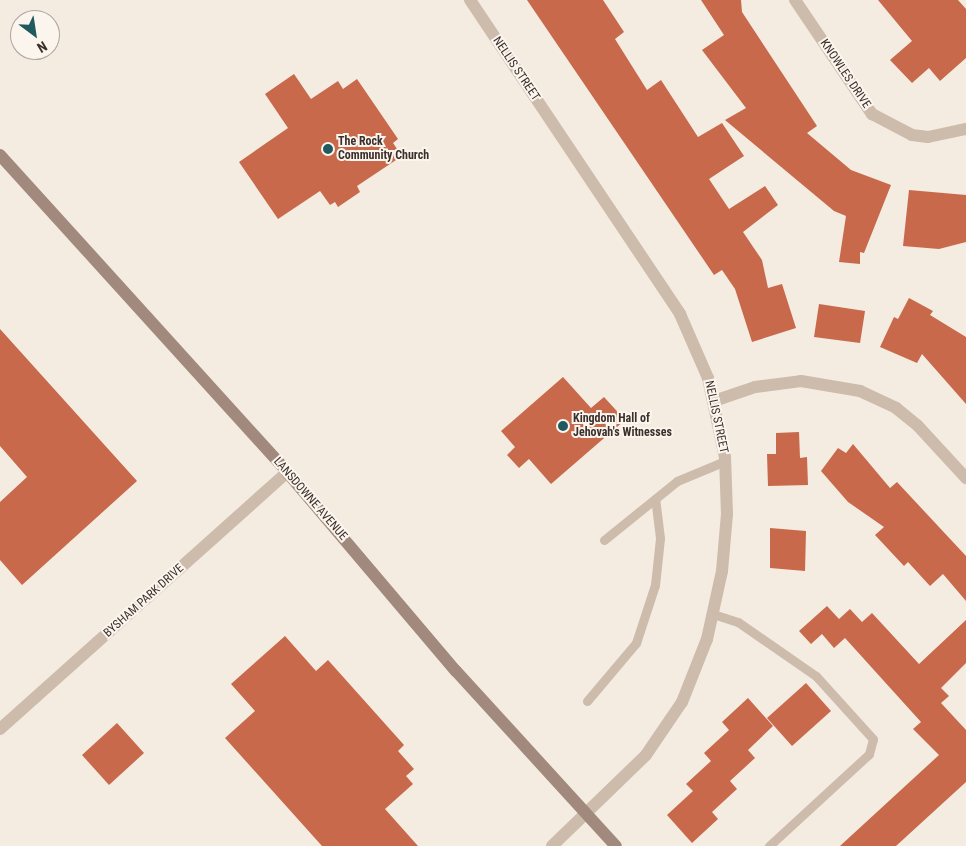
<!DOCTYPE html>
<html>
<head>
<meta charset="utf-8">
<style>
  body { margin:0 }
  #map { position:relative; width:966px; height:846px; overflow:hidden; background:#f4ebe1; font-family:"Roboto Condensed",sans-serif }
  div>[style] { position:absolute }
  .building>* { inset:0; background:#c8694b }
  .service>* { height:9px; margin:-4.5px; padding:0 4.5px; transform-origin:4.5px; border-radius:4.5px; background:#cdbbac }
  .minor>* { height:12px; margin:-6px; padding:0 6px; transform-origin:6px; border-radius:6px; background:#cdbbac }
  .secondary>* { height:12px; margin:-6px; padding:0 6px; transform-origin:6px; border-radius:6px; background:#a18a7d }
  .dots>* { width:14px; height:14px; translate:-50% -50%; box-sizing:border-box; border:2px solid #fbf5ee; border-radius:50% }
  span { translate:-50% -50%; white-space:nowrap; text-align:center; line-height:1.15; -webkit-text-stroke:4px #fbf5ee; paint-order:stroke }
  .street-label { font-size:12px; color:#3b302b }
  .poi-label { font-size:12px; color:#3b302b; font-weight:700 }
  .left { translate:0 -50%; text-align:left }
  .north { position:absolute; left:10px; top:10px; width:50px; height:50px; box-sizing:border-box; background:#fbf5ee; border:1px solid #aea6a0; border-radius:50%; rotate:149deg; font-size:14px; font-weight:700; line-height:20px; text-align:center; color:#3b302b }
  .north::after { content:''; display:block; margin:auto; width:18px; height:22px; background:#1f5a5e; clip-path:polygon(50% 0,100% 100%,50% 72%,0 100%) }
</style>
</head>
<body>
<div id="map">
  <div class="building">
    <div style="clip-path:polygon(527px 0,603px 0,624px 32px,615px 39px,647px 90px,661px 80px,698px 137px,722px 123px,744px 156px,709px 179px,729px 209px,765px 186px,778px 205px,743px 232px,762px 260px,768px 288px,782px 284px,796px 328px,752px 342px,735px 289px,722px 270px,714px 275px)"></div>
    <div style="clip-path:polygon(701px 0,741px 0,742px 12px,817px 126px,807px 133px,851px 170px,891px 185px,864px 253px,860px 252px,860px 264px,839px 262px,846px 216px,834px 211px,725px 120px,746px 108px,702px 50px,724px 35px)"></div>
    <div style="clip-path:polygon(878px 0,958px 0,966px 9px,966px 58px,940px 81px,929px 68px,912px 83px,890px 60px,912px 41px)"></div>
    <div style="clip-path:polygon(294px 74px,311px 99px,338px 81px,343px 89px,357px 79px,398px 139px,393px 143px,402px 156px,357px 186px,360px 192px,338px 207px,335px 202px,330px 205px,320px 191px,278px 219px,239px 162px,288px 128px,265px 94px)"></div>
    <div style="clip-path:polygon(909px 190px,966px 195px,966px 242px,939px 249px,903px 246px)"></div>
    <div style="clip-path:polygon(909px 298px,933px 311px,930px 315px,966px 337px,966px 404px,922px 354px,917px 363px,880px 347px,894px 317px,898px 319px)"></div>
    <div style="clip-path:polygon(819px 304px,865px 311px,860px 343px,814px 337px)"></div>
    <div style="clip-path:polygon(0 329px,137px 481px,22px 585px,0 560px,0 502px,27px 477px,0 446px)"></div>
    <div style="clip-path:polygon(563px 377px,591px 408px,604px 397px,625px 420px,551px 484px,529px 459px,519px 468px,507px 455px,515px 447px,501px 431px)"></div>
    <div style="clip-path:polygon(799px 432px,800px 458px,807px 457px,808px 485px,768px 486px,767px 454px,776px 454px,776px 433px)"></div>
    <div style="clip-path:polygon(853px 444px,890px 488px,897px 482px,966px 556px,966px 601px,943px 574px,930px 586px,908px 562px,904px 566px,875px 535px,884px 527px,848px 502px,821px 471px,838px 448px,846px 453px)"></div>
    <div style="clip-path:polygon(770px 528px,806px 531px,805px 571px,770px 568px)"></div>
    <div style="clip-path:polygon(827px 606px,839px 619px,850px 609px,862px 622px,872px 613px,919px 664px,966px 620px,966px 663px,941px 688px,949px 696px,941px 703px,966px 730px,966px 782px,896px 846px,840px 846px,939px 755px,913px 729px,921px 722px,845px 638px,834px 648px,822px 634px,811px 644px,799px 631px)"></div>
    <div style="clip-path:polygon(285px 636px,316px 671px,328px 660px,404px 745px,398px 751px,414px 769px,406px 776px,413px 784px,385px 809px,418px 846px,322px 846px,225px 738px,255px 711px,231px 684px)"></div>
    <div style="clip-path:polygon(806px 683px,831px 711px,792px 746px,767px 718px)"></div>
    <div style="clip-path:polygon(748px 698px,773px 726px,748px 750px,755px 758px,730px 781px,737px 789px,712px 812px,718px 819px,692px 843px,667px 815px,693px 791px,686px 784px,711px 761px,704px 753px,729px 730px,722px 722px)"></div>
    <div style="clip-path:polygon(117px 723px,144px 753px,109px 785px,82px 755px)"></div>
  </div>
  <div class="service">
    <div style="left:604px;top:540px;width:94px;rotate:-38.9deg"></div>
    <div style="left:677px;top:481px;width:52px;rotate:-22.6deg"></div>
    <div style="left:713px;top:614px;width:26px;rotate:18deg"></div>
    <div style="left:738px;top:622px;width:95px;rotate:34.7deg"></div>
    <div style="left:816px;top:676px;width:85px;rotate:47.9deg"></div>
    <div style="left:873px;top:739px;width:16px;rotate:105deg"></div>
    <div style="left:869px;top:754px;width:136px;rotate:137.4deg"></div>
    <div style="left:587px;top:701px;width:76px;rotate:-49.8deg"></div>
    <div style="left:636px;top:643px;width:61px;rotate:-71.9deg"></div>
    <div style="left:655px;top:585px;width:47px;rotate:-83.9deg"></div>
    <div style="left:660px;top:538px;width:39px;rotate:-97deg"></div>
  </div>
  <div class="minor">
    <div style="left:470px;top:0;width:378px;rotate:56.2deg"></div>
    <div style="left:680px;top:314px;width:70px;rotate:66.4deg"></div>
    <div style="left:708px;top:378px;width:81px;rotate:77.9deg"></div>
    <div style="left:725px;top:457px;width:57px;rotate:88deg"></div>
    <div style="left:727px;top:514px;width:57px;rotate:95deg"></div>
    <div style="left:722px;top:571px;width:70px;rotate:102.4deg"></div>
    <div style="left:707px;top:639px;width:68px;rotate:111.6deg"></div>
    <div style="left:682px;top:702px;width:64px;rotate:124.2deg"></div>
    <div style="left:646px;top:755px;width:131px;rotate:135.9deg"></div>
    <div style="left:795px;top:0;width:138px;rotate:56deg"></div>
    <div style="left:872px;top:114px;width:45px;rotate:27.7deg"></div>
    <div style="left:912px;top:135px;width:16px;rotate:7deg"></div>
    <div style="left:928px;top:137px;width:39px;rotate:-12deg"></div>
    <div style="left:714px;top:401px;width:43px;rotate:-18.9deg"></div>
    <div style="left:755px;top:387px;width:46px;rotate:-7.4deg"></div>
    <div style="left:801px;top:381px;width:60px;rotate:9.6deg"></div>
    <div style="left:860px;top:391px;width:40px;rotate:25deg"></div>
    <div style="left:896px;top:408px;width:28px;rotate:39deg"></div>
    <div style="left:918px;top:426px;width:71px;rotate:47.3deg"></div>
    <div style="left:0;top:729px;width:385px;rotate:-41.8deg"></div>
  </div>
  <div class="secondary">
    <div style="left:0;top:155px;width:428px;rotate:47.8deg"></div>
    <div style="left:287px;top:472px;width:261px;rotate:49.7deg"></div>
    <div style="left:456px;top:671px;width:237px;rotate:47.6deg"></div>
  </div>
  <div class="dots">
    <div style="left:328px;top:149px;background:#1f5a5e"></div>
    <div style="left:563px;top:426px;background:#1f5a5e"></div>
  </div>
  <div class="street-label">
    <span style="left:516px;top:69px;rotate:56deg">NELLIS STREET</span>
    <span style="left:845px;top:74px;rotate:56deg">KNOWLES DRIVE</span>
    <span style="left:716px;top:417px;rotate:78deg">NELLIS STREET</span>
    <span style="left:310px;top:499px;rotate:49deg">LANSDOWNE AVENUE</span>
    <span style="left:144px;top:601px;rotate:-42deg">BYSHAM PARK DRIVE</span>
  </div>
  <div class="poi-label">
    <span class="left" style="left:338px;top:149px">The Rock<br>Community Church</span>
    <span class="left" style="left:573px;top:426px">Kingdom Hall of<br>Jehovah's Witnesses</span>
  </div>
  <div class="north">N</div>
</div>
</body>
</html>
